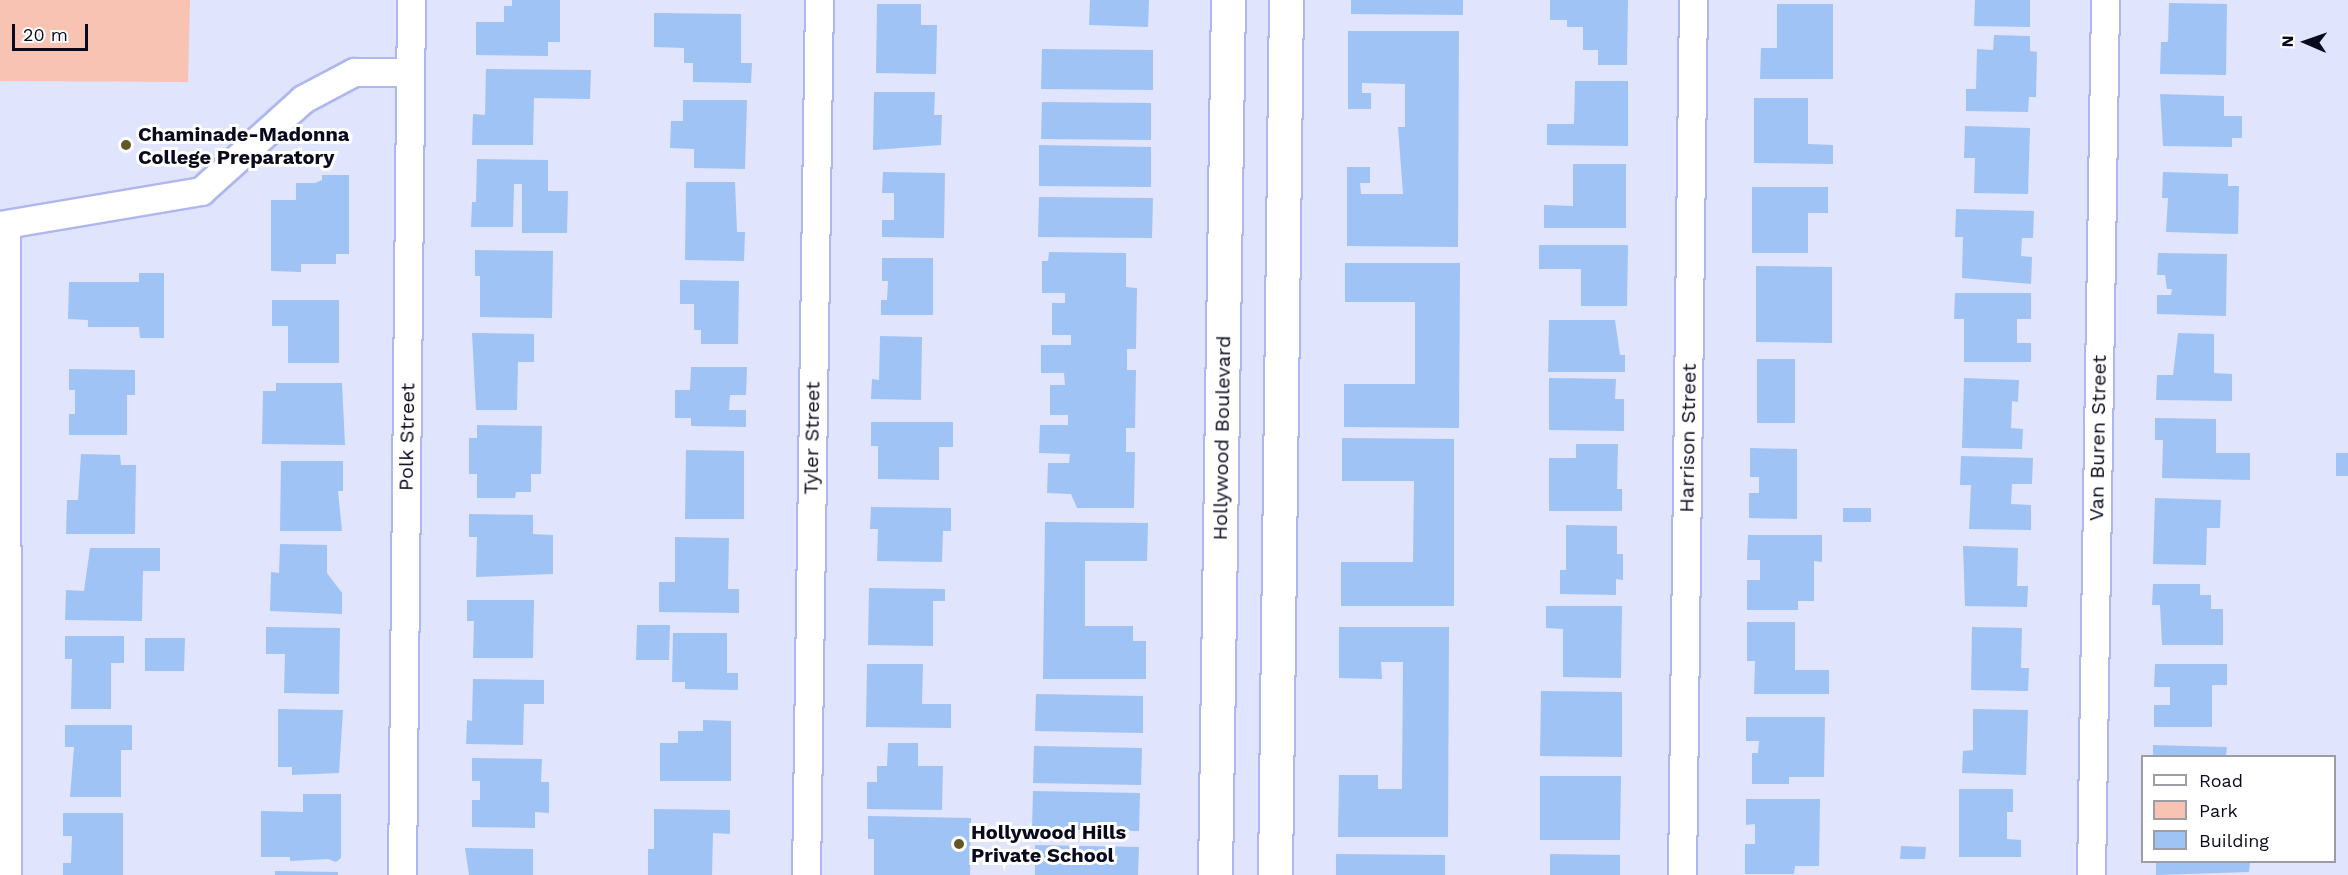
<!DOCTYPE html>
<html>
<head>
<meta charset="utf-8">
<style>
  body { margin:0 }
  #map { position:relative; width:2348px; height:875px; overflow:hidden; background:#e0e4fc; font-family:"Work Sans",sans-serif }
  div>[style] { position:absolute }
  .green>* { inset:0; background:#f8c3b3 }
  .building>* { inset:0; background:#a0c3f5 }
  .roads { filter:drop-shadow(2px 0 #aeb7ef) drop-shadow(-2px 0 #aeb7ef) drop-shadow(0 2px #aeb7ef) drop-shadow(0 -2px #aeb7ef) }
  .minor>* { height:27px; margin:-13.5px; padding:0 13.5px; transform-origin:13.5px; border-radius:13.5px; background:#fff }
  .trunk>* { height:33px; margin:-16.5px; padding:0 16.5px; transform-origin:16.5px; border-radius:16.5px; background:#fff }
  .dots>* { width:16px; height:16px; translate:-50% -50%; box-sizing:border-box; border:3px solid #fff; border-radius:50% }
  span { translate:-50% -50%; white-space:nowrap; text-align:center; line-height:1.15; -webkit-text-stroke:6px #fff; paint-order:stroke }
  .poi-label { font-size:20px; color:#090a1d; font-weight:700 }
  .left { translate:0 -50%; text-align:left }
  .street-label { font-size:20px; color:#090a1d }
  .legend { position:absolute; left:2141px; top:755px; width:195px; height:108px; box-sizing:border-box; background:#fff; border:2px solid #9d9da5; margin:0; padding:8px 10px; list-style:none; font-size:18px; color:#090a1d }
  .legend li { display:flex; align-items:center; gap:12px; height:30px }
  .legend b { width:30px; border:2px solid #9d9da5 }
  .north { position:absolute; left:2276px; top:12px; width:60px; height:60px; -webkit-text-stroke:4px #fff; paint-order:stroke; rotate:272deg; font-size:16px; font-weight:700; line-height:24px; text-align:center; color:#090a1d }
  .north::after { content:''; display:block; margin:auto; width:21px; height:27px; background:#090a1d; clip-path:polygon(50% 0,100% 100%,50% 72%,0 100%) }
  .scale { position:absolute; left:12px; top:24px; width:76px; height:27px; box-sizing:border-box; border:3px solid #090a1d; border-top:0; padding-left:8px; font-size:18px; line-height:21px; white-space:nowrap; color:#090a1d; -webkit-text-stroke:4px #fff; paint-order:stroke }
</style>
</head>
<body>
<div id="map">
  <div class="green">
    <div style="clip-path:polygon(0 0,190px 0,188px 82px,0 81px)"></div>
  </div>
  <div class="building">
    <div style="clip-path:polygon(512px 0,560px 0,560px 42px,548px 42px,548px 56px,476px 55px,476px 22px,504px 22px,504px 6px,512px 6px)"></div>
    <div style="clip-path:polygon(1090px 0,1149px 0,1148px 27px,1089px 25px)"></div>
    <div style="clip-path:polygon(1351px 0,1463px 0,1463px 15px,1351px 14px)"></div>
    <div style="clip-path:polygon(1550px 0,1628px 0,1627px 65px,1598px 65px,1598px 50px,1583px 50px,1583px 27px,1567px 27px,1567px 20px,1550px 20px)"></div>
    <div style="clip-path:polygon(1975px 0,2030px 0,2030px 27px,1974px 26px)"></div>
    <div style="clip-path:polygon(2169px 3px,2227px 4px,2226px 75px,2160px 74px,2161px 42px,2168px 42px)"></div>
    <div style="clip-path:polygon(877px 4px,921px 4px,921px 25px,937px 25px,936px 74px,876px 73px)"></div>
    <div style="clip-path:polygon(1777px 4px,1833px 4px,1833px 79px,1760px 79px,1761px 48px,1777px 48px)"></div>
    <div style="clip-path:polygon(654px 13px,741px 14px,741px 63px,752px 63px,751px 83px,693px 82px,693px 63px,684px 63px,684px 48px,654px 47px)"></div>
    <div style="clip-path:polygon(1348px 31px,1459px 31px,1458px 247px,1347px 246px,1347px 167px,1370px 167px,1370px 183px,1360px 183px,1361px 194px,1403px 194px,1398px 127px,1405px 127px,1405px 84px,1362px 83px,1362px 93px,1371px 93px,1371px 109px,1348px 109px)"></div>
    <div style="clip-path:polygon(1994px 35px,2030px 36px,2030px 51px,2037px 52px,2036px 97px,2029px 97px,2028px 112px,1966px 111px,1966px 89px,1976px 89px,1977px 49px,1993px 50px)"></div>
    <div style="clip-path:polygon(1042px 49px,1153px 50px,1153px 90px,1041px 89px)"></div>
    <div style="clip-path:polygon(486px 69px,591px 70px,590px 99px,534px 98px,533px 145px,472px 145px,473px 114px,485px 115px)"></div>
    <div style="clip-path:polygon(1575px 81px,1628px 81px,1628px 146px,1547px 145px,1547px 124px,1574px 124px)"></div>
    <div style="clip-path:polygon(874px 92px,935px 92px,934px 115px,942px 115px,941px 145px,873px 150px)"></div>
    <div style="clip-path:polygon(2160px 94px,2224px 96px,2224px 116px,2242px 116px,2242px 138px,2232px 138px,2232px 147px,2163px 146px)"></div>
    <div style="clip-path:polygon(1754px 98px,1808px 98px,1808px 144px,1833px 145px,1833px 164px,1754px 163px)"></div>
    <div style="clip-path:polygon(683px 100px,747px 100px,745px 169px,694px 168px,694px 149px,670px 148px,671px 121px,683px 121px)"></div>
    <div style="clip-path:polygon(1042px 102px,1151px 103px,1151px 140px,1041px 139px)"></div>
    <div style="clip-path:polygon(1965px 126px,2030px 128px,2028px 194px,1974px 193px,1975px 158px,1964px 158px)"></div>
    <div style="clip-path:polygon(1039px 145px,1151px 147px,1151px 187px,1039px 186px)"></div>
    <div style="clip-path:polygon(477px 159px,548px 160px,548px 191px,568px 191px,567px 233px,522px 233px,522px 184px,514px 184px,513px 227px,471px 227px,472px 202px,476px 202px)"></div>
    <div style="clip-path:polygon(1573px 164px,1626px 164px,1626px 228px,1544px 228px,1544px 205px,1573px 206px)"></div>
    <div style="clip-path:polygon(883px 172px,945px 173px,944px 238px,882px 237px,882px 220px,894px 220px,894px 193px,882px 193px)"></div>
    <div style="clip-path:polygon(2163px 172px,2228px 174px,2228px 186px,2239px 186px,2238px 234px,2166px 232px,2168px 198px,2162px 198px)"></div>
    <div style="clip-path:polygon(322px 175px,349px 175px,349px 254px,336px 254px,336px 264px,301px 264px,301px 272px,271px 271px,271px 200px,296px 200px,296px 183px,315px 183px,322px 180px)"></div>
    <div style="clip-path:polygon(686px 182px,735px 182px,737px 232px,745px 232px,744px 261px,685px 260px)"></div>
    <div style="clip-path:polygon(1752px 187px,1828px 187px,1828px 213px,1808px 213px,1808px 253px,1752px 253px)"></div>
    <div style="clip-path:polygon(1039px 197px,1153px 198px,1152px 238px,1038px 237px)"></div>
    <div style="clip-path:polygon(1956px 209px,2034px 211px,2033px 238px,2022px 238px,2021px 256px,2032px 257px,2031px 284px,1962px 278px,1963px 237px,1955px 237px)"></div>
    <div style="clip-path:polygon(1539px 245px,1628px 245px,1627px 306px,1581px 306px,1581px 269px,1539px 269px)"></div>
    <div style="clip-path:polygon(475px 250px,553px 251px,552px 318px,480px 317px,480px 276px,475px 276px)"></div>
    <div style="clip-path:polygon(1049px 252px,1126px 253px,1126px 287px,1137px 288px,1136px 349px,1127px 349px,1127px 370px,1136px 370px,1135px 428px,1126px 428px,1126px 452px,1135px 452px,1134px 508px,1077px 508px,1071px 494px,1047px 493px,1048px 463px,1069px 463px,1070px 454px,1039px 453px,1040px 425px,1068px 425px,1068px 415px,1050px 415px,1050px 385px,1065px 385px,1064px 373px,1041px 373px,1041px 345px,1071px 345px,1071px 335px,1052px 335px,1052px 303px,1065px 303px,1065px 293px,1042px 293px,1042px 261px,1048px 261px)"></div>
    <div style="clip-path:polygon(2158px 253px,2227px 254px,2226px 316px,2157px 314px,2157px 295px,2171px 295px,2172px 289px,2167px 289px,2165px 275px,2157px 275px)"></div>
    <div style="clip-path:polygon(882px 258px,933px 258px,933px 315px,881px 315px,881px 300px,887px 300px,888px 281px,882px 281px)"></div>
    <div style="clip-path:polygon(1345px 263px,1460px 263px,1459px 428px,1344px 427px,1344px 384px,1415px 384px,1415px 302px,1345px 302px)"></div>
    <div style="clip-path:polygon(1756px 266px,1832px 267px,1832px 343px,1756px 342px)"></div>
    <div style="clip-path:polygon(139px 273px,164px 273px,164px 338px,140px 338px,139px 327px,88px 327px,88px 320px,68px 319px,69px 282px,139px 282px)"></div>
    <div style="clip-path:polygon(680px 280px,739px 281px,738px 344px,701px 344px,701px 330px,694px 330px,694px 304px,680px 304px)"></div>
    <div style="clip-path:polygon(1955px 293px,2031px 293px,2031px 319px,2017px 319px,2017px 343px,2031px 343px,2031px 362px,1964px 362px,1964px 319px,1954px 319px)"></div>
    <div style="clip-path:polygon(272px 300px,339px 300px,339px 363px,288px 363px,288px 326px,272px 326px)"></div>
    <div style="clip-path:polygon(1549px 320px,1615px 320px,1620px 355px,1625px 355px,1625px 372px,1548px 372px)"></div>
    <div style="clip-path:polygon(472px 333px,534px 334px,534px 362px,518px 362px,517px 410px,476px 410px)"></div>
    <div style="clip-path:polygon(2178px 333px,2214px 334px,2214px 373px,2232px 374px,2232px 401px,2156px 400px,2157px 375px,2173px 375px)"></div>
    <div style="clip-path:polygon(880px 336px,922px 337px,921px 400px,871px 399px,872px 379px,879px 380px)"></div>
    <div style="clip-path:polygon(1757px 359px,1795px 359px,1795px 423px,1757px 423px)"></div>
    <div style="clip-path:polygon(691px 367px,747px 367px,746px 395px,730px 395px,729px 410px,746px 410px,746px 427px,691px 426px,691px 418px,675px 418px,675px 390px,690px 390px)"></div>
    <div style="clip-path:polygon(69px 369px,135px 370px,135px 395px,127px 395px,127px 435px,69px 435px,69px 414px,75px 414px,75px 390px,69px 390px)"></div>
    <div style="clip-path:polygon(1549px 378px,1616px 379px,1615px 399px,1624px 399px,1624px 431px,1549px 430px)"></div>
    <div style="clip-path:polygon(1964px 378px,2019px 380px,2018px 402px,2012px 401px,2011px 428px,2023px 429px,2022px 449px,1962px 448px)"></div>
    <div style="clip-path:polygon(276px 383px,342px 383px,345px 445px,262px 444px,263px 391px,276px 391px)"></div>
    <div style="clip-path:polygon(2155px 418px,2216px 419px,2216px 453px,2250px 453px,2250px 480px,2162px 478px,2163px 440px,2155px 440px)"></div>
    <div style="clip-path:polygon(871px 422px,953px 422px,953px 447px,939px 447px,939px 480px,878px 479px,878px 446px,871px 446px)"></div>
    <div style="clip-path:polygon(477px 425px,542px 426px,541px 474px,531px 474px,531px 492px,516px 492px,515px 498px,477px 498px,477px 474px,469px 474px,469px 438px,477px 438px)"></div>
    <div style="clip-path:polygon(1342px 438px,1454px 439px,1454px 606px,1341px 606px,1341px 562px,1413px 562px,1414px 481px,1342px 481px)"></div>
    <div style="clip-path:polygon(1576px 444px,1618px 444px,1617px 489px,1622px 489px,1622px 511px,1549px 511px,1549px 458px,1576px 458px)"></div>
    <div style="clip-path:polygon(1750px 448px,1797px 449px,1797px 519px,1749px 518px,1749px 493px,1759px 493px,1759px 477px,1750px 477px)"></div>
    <div style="clip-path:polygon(686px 450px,744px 451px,744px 519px,685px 519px)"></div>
    <div style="clip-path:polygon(2336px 453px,2348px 453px,2348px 476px,2336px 476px)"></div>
    <div style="clip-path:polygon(81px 454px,120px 455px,121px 465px,136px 465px,135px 534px,66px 534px,67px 500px,78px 500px)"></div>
    <div style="clip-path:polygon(1961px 456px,2033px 458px,2032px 484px,2012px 484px,2011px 504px,2031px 505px,2031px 530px,1969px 529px,1971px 485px,1960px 485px)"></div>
    <div style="clip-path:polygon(281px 461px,343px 461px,343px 491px,338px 491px,342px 531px,280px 531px)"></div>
    <div style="clip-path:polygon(2155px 498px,2221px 500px,2220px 528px,2207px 528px,2206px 565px,2153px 564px)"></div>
    <div style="clip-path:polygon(871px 507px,951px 508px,951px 531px,943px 531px,942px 562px,877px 561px,878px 529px,870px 529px)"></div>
    <div style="clip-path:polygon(1843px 508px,1871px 508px,1871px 522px,1843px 522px)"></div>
    <div style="clip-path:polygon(469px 514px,533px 515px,533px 534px,553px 535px,553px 574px,476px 577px,477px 537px,469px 537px)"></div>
    <div style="clip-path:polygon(1045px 522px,1148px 523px,1147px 561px,1085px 561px,1085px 626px,1133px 626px,1133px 641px,1146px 641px,1146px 679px,1043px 679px)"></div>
    <div style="clip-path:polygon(1566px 525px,1617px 526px,1617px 554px,1623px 554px,1623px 580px,1616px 579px,1616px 595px,1560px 594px,1560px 570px,1566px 570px)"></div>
    <div style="clip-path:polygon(1748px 535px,1822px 535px,1822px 562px,1814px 561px,1814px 601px,1798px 601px,1798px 610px,1747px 610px,1747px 580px,1760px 580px,1760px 560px,1747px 560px)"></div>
    <div style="clip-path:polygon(675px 537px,729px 538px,728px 589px,739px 589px,739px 613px,659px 612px,659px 582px,675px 582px)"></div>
    <div style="clip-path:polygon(280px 544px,327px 545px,327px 573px,342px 593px,342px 614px,270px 611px,271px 572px,279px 573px)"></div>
    <div style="clip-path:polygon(1963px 546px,2018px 548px,2017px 586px,2028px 586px,2027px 607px,1965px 606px)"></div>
    <div style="clip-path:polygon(90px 548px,160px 548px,160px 571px,143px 571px,142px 621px,65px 620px,66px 590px,84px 591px)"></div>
    <div style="clip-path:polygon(2153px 584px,2200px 584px,2200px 595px,2211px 595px,2211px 609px,2223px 609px,2223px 645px,2162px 645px,2160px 605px,2152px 605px)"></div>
    <div style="clip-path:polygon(869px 588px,945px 589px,945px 601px,933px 601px,933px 646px,868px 645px)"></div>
    <div style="clip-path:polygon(467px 600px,534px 600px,533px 658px,473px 658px,474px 621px,467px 621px)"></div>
    <div style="clip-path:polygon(1546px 606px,1622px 606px,1621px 678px,1563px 677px,1563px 629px,1546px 628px)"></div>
    <div style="clip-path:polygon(1747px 622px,1795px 622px,1795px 670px,1829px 670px,1829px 694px,1754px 694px,1755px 661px,1747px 661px)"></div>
    <div style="clip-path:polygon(637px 625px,670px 625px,669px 660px,636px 660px)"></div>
    <div style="clip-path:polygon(266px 627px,340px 628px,339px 694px,284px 693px,285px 654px,266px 654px)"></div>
    <div style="clip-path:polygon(1339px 627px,1449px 627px,1448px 837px,1338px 837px,1339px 775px,1378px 775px,1378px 789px,1402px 789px,1403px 662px,1381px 662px,1382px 679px,1339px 678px)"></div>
    <div style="clip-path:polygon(1972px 627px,2022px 628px,2021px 668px,2029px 668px,2028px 691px,1971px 690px)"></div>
    <div style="clip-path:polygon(673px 633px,727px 633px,727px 673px,738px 673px,738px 690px,685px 689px,685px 682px,672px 682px)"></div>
    <div style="clip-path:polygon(65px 636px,124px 636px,124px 663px,111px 663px,111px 709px,71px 709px,72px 659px,65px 659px)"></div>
    <div style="clip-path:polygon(145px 638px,185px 638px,184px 671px,145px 671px)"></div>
    <div style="clip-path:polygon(867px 664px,923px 664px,922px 704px,951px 704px,951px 728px,866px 727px)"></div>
    <div style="clip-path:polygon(2155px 664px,2227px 664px,2227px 685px,2212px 685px,2212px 727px,2154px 727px,2154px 705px,2170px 705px,2170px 687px,2154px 687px)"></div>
    <div style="clip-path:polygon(473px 679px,544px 680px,544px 704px,524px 704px,523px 745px,466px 744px,467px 720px,472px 721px)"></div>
    <div style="clip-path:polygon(1541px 691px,1622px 692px,1622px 757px,1540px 756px)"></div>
    <div style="clip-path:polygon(1036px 694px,1143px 696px,1143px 733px,1035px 731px)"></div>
    <div style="clip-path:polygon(278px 709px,343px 710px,339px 773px,292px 775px,292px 767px,278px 767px)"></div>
    <div style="clip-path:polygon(1973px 709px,2028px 710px,2026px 775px,1962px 773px,1963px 751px,1973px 750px)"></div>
    <div style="clip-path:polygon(1746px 717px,1825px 717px,1824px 777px,1789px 777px,1789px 784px,1752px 784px,1752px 753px,1758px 753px,1759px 741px,1746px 741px)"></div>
    <div style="clip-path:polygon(703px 720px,731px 721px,731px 781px,660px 781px,660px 743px,678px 743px,678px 731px,703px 731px)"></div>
    <div style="clip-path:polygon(65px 725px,132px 725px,132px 750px,121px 750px,121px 797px,70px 797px,74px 747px,65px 747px)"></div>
    <div style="clip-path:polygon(888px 743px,918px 743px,918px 766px,943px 766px,942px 810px,867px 809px,867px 782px,877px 782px,877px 766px,887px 766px)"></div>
    <div style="clip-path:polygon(2153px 745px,2227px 747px,2226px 756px,2153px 756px)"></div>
    <div style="clip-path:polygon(1034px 746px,1142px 748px,1141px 785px,1033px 783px)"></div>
    <div style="clip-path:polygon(472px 758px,542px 759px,541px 782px,549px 782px,549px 813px,535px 812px,535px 828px,472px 827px,472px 800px,480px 800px,480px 781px,472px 781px)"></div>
    <div style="clip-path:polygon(1540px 776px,1621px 776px,1620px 840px,1540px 840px)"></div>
    <div style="clip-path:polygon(1959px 789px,2013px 789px,2013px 812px,2007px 812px,2007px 839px,2021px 840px,2021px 857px,1959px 857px)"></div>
    <div style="clip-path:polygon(1033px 791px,1140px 793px,1139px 831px,1032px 829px)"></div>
    <div style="clip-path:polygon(303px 794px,341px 794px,341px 858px,336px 862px,328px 859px,290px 861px,290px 857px,261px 857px,261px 811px,303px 812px)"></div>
    <div style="clip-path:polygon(1746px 799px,1820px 799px,1819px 866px,1795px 866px,1794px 874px,1745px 874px,1745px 844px,1755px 844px,1755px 824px,1746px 825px)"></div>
    <div style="clip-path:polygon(654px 809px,730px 810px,730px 834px,713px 833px,712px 875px,648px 875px,648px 849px,654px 849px)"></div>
    <div style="clip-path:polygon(63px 813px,123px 813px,123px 875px,63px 875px,63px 863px,71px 863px,72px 836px,63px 836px)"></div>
    <div style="clip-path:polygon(868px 816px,971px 818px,970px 875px,874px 875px,874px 839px,868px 839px)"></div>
    <div style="clip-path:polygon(1035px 845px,1139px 847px,1138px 875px,1035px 875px)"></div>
    <div style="clip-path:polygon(1901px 846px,1926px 847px,1925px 859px,1900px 859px)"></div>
    <div style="clip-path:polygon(465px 848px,533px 849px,533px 875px,469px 875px)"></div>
    <div style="clip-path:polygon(1336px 854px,1445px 855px,1445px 875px,1336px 875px)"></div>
    <div style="clip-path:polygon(1550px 854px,1620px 855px,1620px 875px,1550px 875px)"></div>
    <div style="clip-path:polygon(2156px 862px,2250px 862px,2249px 872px,2156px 875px)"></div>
    <div style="clip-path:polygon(275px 871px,338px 872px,338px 875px,275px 875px)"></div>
  </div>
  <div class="roads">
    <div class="minor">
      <div style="left:0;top:225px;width:204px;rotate:-9.6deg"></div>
      <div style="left:201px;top:191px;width:137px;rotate:-42deg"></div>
      <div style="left:303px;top:99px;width:58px;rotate:-27.9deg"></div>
      <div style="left:354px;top:72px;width:56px"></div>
      <div style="left:6px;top:225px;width:650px;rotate:89.91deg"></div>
      <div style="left:402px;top:875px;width:875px;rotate:-89.41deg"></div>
      <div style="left:806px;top:875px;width:875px;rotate:-89.15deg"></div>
      <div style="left:1682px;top:875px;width:875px;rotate:-89.28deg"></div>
      <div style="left:2091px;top:875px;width:875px;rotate:-89.08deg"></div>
    </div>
    <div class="trunk">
      <div style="left:1215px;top:875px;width:875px;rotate:-89.15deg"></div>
      <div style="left:1275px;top:875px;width:875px;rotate:-89.28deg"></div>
    </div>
  </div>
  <div class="dots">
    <div style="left:126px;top:145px;background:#635825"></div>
    <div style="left:959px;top:844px;background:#635825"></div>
  </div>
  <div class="poi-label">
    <span class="left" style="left:138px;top:146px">Chaminade-Madonna<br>College Preparatory</span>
    <span class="left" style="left:971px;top:844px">Hollywood Hills<br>Private School</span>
  </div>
  <div class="street-label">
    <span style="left:407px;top:437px;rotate:-89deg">Polk Street</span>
    <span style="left:812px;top:438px;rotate:-89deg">Tyler Street</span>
    <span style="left:1222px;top:438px;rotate:-89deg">Hollywood Boulevard</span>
    <span style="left:1688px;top:438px;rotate:-89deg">Harrison Street</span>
    <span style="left:2098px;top:438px;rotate:-89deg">Van Buren Street</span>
  </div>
  <ul class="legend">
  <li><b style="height:8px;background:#fff"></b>Road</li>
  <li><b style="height:16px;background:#f8c3b3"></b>Park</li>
  <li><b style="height:16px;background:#a0c3f5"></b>Building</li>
  </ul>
  <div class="north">N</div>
  <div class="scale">20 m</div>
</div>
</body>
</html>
